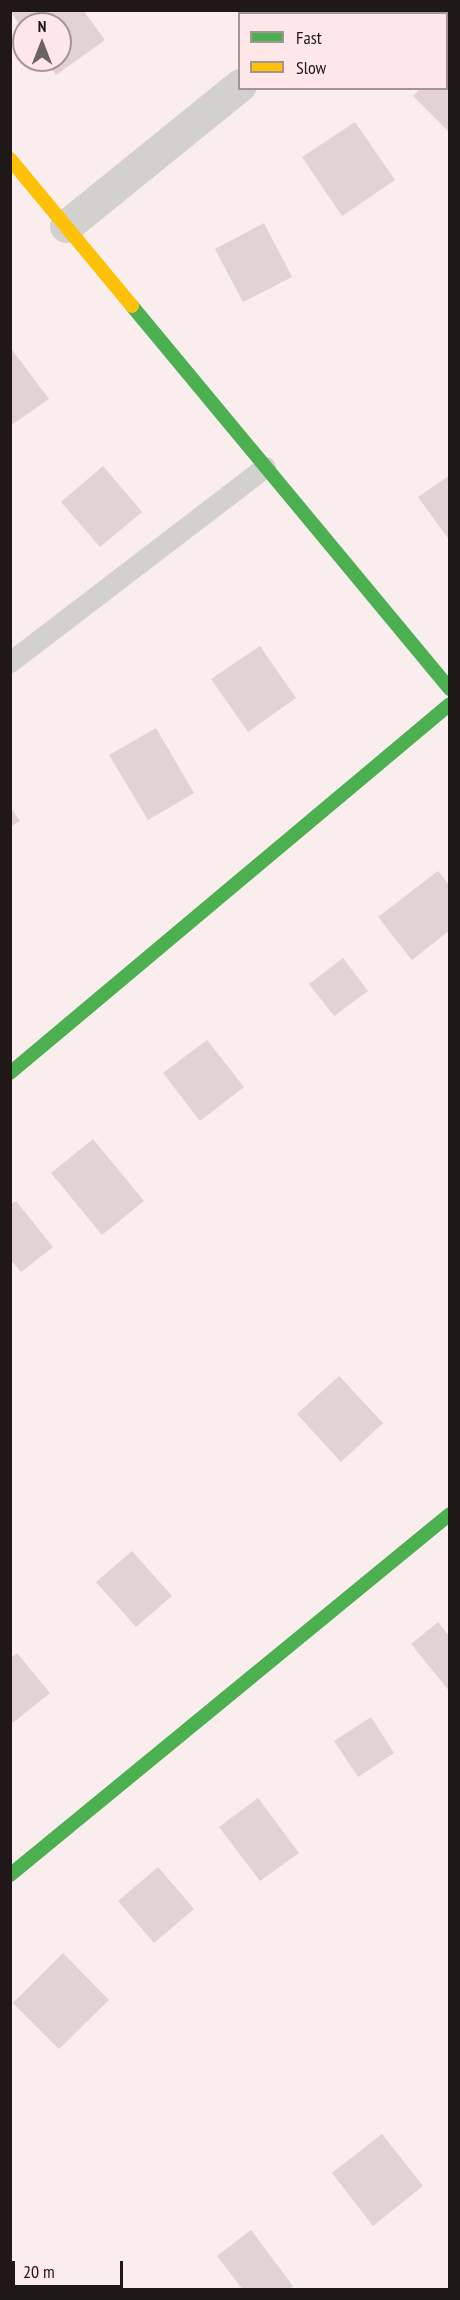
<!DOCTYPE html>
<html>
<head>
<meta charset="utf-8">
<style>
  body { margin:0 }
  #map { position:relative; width:460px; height:2300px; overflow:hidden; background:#f9edee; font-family:"PT Sans Narrow",sans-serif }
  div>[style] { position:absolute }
  .building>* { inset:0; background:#e2d2d3 }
  .lane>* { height:21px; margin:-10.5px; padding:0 10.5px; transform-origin:10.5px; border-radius:10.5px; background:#d3d0d0 }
  .street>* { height:33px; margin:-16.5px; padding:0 16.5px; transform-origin:16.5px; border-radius:16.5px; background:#d3d0d0 }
  .fast>* { height:14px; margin:-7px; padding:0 7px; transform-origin:7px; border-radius:7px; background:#4caf50 }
  .slow>* { height:14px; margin:-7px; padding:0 7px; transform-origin:7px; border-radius:7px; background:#ffc107 }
  span { translate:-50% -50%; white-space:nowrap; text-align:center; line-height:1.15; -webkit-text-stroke:5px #ffe7e9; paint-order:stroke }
  .frame { position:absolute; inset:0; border:12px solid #1f1718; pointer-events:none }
  .legend { position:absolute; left:238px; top:12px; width:210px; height:78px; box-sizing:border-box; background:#ffe7e9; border:2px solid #a59495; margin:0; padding:8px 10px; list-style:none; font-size:18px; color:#1f1718 }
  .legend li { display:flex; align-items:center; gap:12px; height:30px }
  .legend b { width:30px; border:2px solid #a59495 }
  .north { position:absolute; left:12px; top:12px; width:60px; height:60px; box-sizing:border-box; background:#ffe7e9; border:2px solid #a59495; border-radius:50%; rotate:0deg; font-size:16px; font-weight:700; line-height:24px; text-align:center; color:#1f1718 }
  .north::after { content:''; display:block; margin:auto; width:21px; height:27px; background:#6b6263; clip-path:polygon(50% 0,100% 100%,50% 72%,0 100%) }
  .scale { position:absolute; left:12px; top:2261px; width:111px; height:27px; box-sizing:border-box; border:3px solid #1f1718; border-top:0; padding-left:8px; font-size:18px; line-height:21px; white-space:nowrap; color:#1f1718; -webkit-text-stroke:4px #ffe7e9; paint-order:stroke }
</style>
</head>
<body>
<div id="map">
  <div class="building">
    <div style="clip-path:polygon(10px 10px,83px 10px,105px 40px,56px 75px,45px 60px,60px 60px,60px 24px,24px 24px,24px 32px)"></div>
    <div style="clip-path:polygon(450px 61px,450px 133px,413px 96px,421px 88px,446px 88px)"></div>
    <div style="clip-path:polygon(355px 122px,395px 180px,342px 216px,302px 157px)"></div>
    <div style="clip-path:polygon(264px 223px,292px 277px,243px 302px,215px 249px)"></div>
    <div style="clip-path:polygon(10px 347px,49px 399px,10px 426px)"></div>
    <div style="clip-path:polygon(103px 466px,142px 512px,100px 547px,61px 502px)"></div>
    <div style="clip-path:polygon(450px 475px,450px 541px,418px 497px)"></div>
    <div style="clip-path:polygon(260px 646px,296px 698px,248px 732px,211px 679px)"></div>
    <div style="clip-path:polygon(156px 728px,194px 793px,148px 820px,109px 755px)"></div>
    <div style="clip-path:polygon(10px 807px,20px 821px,10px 827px)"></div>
    <div style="clip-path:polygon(438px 871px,450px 886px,450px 930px,412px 960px,378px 917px)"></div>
    <div style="clip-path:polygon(343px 958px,368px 991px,334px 1016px,309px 984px)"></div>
    <div style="clip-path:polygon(207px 1040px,244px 1087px,200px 1121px,163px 1073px)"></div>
    <div style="clip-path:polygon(93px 1139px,144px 1201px,102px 1235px,51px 1173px)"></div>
    <div style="clip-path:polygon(16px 1201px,53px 1247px,21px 1272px,10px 1259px,10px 1205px)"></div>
    <div style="clip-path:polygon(339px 1376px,383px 1423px,341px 1462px,297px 1414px)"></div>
    <div style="clip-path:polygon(132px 1551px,172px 1596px,136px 1627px,96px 1582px)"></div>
    <div style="clip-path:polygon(438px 1622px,450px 1637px,450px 1692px,411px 1644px)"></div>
    <div style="clip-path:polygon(17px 1653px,50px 1693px,10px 1725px,10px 1659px)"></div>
    <div style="clip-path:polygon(371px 1717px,394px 1753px,358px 1777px,334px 1741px)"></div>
    <div style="clip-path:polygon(258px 1798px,299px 1853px,260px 1881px,219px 1827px)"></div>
    <div style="clip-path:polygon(158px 1867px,194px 1909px,154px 1943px,118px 1901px)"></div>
    <div style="clip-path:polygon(63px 1953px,109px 2000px,59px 2049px,13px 2003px)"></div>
    <div style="clip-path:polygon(382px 2134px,423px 2186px,373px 2226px,332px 2173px)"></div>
    <div style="clip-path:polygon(251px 2230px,293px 2286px,288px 2290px,243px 2290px,217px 2256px)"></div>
  </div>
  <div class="lane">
    <div style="left:10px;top:662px;width:321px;rotate:-37.4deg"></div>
  </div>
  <div class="street">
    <div style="left:328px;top:14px;width:6px;rotate:-45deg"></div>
    <div style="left:66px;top:226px;width:224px;rotate:-39deg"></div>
  </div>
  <div class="fast">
    <div style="left:132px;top:306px;width:498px;rotate:50.3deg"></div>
    <div style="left:10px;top:1073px;width:574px;rotate:-39.98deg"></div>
    <div style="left:10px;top:1875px;width:569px;rotate:-39.37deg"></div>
  </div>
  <div class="slow">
    <div style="left:10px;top:159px;width:191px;rotate:50.3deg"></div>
  </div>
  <div class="frame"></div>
  <ul class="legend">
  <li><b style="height:8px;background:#4caf50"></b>Fast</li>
  <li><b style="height:8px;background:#ffc107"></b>Slow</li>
  </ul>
  <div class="north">N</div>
  <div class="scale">20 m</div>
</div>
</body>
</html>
